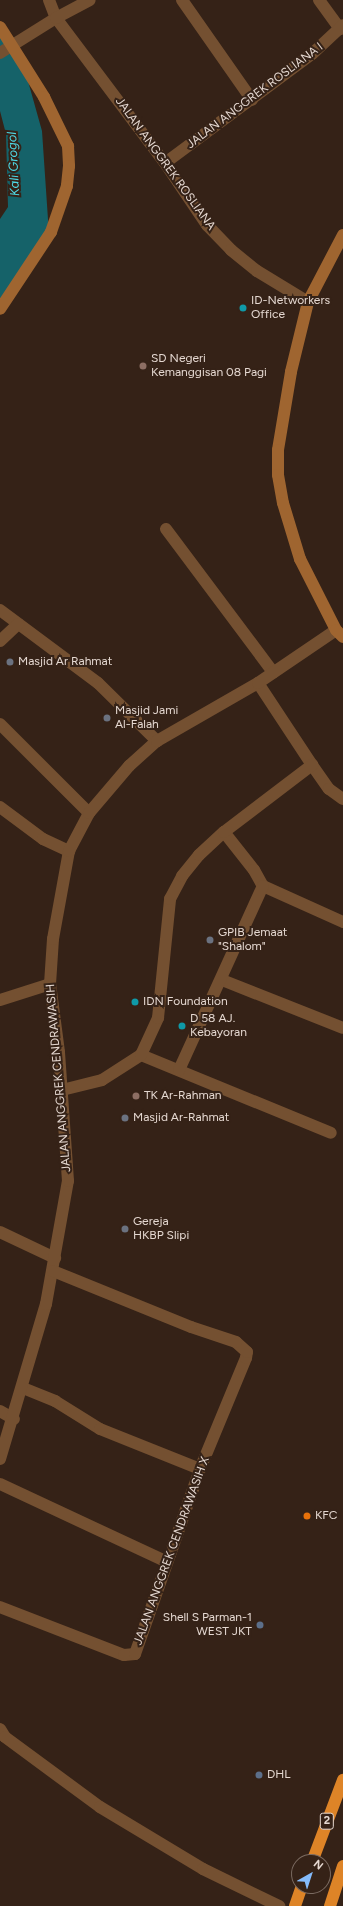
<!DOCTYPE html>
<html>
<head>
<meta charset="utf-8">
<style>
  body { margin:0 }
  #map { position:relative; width:343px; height:1906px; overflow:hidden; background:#352217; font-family:Figtree,sans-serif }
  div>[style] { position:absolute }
  .water>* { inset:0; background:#156269 }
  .street>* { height:12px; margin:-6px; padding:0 6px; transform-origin:6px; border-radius:6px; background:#745031 }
  .secondary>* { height:12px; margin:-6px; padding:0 6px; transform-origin:6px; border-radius:6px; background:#9f6530 }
  .highway>* { height:12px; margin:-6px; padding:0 6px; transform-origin:6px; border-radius:6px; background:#de8427 }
  .dots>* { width:11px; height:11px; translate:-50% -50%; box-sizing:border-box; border:2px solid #352217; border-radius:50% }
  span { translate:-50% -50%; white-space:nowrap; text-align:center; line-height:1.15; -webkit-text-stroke:4px #352217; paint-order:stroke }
  .shield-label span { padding:1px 3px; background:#352217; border:1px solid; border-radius:3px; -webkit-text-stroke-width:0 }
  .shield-label { font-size:11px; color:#e5d8d1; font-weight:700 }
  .street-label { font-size:12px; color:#e5d8d1 }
  .poi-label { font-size:12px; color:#e5d8d1 }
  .left { translate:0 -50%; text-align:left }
  .right { translate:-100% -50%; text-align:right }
  .water-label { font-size:13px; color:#4ed9e6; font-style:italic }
  .north { position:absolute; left:291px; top:1854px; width:40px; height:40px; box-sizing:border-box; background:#352217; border:1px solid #7b6b61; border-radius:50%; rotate:39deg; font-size:11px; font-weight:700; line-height:16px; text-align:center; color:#e5d8d1 }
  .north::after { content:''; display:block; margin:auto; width:14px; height:18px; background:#84bbfb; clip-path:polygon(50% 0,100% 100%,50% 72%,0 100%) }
</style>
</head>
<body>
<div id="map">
  <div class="water">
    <div style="clip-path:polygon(0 37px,28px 81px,42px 131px,49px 234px,0 299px,0 219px,8px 207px,6px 134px,0 111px)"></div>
  </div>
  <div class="street">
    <div style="left:49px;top:0;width:19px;rotate:69deg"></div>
    <div style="left:56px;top:18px;width:181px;rotate:53.1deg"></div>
    <div style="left:165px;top:163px;width:75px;rotate:55.9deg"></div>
    <div style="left:207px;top:225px;width:35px;rotate:46deg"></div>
    <div style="left:231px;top:250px;width:33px;rotate:39deg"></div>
    <div style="left:257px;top:271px;width:60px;rotate:31.3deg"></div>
    <div style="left:182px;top:0;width:122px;rotate:55deg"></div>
    <div style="left:319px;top:0;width:36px;rotate:54deg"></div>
    <div style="left:0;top:53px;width:66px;rotate:-32deg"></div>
    <div style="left:56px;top:18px;width:38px;rotate:-28deg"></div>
    <div style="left:165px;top:163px;width:183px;rotate:-36.6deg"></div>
    <div style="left:312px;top:54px;width:42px;rotate:-43.1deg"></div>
    <div style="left:166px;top:529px;width:179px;rotate:53.2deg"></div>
    <div style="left:0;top:610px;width:122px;rotate:36.7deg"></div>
    <div style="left:98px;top:683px;width:83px;rotate:44.5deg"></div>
    <div style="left:0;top:641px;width:25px;rotate:-43deg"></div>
    <div style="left:258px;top:683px;width:98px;rotate:56.6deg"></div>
    <div style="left:312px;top:765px;width:29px;rotate:55deg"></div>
    <div style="left:329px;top:789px;width:17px;rotate:36deg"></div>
    <div style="left:0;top:724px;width:126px;rotate:45deg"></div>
    <div style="left:0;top:807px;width:54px;rotate:36.7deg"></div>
    <div style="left:43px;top:839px;width:29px;rotate:25deg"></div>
    <div style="left:224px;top:832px;width:48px;rotate:51.7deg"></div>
    <div style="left:254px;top:870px;width:18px;rotate:61deg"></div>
    <div style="left:263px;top:886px;width:88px;rotate:24.2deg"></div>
    <div style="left:222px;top:980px;width:130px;rotate:21.6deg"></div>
    <div style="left:0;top:1000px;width:52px;rotate:-17.7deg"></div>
    <div style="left:141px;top:1055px;width:205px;rotate:22.3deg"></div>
    <div style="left:179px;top:1070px;width:202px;rotate:-65.5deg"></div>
    <div style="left:62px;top:1090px;width:41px;rotate:-14deg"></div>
    <div style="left:102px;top:1080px;width:46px;rotate:-32.7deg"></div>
    <div style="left:141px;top:1055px;width:41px;rotate:-65.3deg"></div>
    <div style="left:158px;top:1018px;width:120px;rotate:-84.2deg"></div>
    <div style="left:170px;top:899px;width:26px;rotate:-62deg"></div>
    <div style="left:182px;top:876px;width:27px;rotate:-51deg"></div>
    <div style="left:199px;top:855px;width:34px;rotate:-43deg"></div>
    <div style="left:224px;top:832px;width:111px;rotate:-37.3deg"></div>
    <div style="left:0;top:1232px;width:61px;rotate:25.3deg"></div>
    <div style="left:23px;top:1388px;width:35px;rotate:22deg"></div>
    <div style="left:55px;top:1401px;width:53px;rotate:31.9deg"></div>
    <div style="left:100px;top:1429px;width:108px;rotate:21.8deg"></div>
    <div style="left:0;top:1411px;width:16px;rotate:30deg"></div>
    <div style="left:0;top:1459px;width:162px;rotate:-73.5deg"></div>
    <div style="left:46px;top:1304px;width:125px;rotate:-79.9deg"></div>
    <div style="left:68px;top:1181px;width:129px;rotate:-94deg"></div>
    <div style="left:59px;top:1052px;width:69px;rotate:-97.5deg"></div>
    <div style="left:50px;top:984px;width:45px;rotate:-86.2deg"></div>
    <div style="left:53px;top:939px;width:89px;rotate:-79.7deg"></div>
    <div style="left:69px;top:851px;width:43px;rotate:-62.2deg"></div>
    <div style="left:89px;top:813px;width:62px;rotate:-49.6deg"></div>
    <div style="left:129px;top:766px;width:38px;rotate:-42deg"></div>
    <div style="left:157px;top:741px;width:116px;rotate:-29.9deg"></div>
    <div style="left:258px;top:683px;width:94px;rotate:-34.2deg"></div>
    <div style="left:0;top:1484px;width:184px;rotate:25deg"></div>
    <div style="left:0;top:1607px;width:133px;rotate:21.2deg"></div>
    <div style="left:124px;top:1655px;width:11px;rotate:-5deg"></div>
    <div style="left:135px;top:1654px;width:196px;rotate:-70.6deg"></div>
    <div style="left:200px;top:1469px;width:120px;rotate:-67.5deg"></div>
    <div style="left:246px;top:1358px;width:6px;rotate:-81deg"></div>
    <div style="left:247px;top:1352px;width:15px;rotate:-138deg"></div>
    <div style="left:236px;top:1342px;width:47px;rotate:-161.6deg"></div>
    <div style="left:191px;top:1327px;width:149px;rotate:-157.9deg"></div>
    <div style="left:0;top:1729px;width:9px;rotate:58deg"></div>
    <div style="left:5px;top:1737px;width:118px;rotate:36.4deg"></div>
    <div style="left:100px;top:1807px;width:120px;rotate:31deg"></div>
    <div style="left:203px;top:1869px;width:85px;rotate:26deg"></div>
  </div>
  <div class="secondary">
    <div style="left:0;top:27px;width:83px;rotate:57.8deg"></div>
    <div style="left:44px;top:97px;width:55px;rotate:63.9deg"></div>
    <div style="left:68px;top:146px;width:20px;rotate:87deg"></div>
    <div style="left:69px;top:166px;width:20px;rotate:96deg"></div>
    <div style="left:67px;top:186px;width:49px;rotate:109.2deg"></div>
    <div style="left:51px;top:232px;width:92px;rotate:123.5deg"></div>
    <div style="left:343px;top:235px;width:76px;rotate:117.6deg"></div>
    <div style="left:308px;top:302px;width:72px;rotate:103.7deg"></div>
    <div style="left:291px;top:372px;width:79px;rotate:99.5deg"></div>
    <div style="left:278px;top:450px;width:25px;rotate:90deg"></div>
    <div style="left:278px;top:475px;width:28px;rotate:80deg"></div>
    <div style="left:283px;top:503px;width:59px;rotate:73.1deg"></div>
    <div style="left:300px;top:559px;width:80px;rotate:63.1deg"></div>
    <div style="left:336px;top:630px;width:10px;rotate:45deg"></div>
  </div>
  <div class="highway">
    <div style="left:312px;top:1862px;width:88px;rotate:-69.3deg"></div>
    <div style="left:295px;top:1906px;width:21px;rotate:-71deg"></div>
    <div style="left:330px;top:1906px;width:42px;rotate:-72deg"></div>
  </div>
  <div class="dots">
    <div style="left:243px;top:308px;background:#0f9aa8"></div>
    <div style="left:143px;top:366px;background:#8d6e63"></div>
    <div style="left:10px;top:662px;background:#6b7280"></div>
    <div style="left:107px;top:718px;background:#6b7280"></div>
    <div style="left:210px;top:940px;background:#6b7280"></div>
    <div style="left:135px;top:1002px;background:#0f9aa8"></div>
    <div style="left:182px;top:1026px;background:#0f9aa8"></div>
    <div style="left:136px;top:1096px;background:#8d6e63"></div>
    <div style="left:125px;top:1118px;background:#6b7280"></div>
    <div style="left:125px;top:1229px;background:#6b7280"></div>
    <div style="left:307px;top:1516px;background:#e8710a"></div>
    <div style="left:260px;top:1625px;background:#5c6f8a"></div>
    <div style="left:259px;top:1775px;background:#5c6f8a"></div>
  </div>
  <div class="shield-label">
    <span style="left:327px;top:1821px">2</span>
  </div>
  <div class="street-label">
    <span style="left:255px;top:96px;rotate:-37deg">JALAN ANGGREK ROSLIANA I</span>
    <span style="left:165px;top:164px;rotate:54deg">JALAN ANGGREK ROSLIANA</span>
    <span style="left:59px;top:1078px;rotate:-95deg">JALAN ANGGREK CENDRAWASIH</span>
    <span style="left:172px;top:1551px;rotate:-70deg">JALAN ANGGREK CENDRAWASIH X</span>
  </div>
  <div class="poi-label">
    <span class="left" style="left:251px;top:308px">ID-Networkers<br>Office</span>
    <span class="left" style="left:151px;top:366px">SD Negeri<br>Kemanggisan 08 Pagi</span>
    <span class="left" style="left:18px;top:662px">Masjid Ar Rahmat</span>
    <span class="left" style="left:115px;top:718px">Masjid Jami<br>Al-Falah</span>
    <span class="left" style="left:218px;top:940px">GPIB Jemaat<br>"Shalom"</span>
    <span class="left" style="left:143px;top:1002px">IDN Foundation</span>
    <span class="left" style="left:190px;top:1026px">D 58 AJ.<br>Kebayoran</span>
    <span class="left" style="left:144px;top:1096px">TK Ar-Rahman</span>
    <span class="left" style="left:133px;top:1118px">Masjid Ar-Rahmat</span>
    <span class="left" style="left:133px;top:1229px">Gereja<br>HKBP Slipi</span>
    <span class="left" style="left:315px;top:1516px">KFC</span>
    <span class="right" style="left:252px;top:1625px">Shell S Parman-1<br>WEST JKT</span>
    <span class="left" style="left:267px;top:1775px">DHL</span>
  </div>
  <div class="water-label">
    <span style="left:14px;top:164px;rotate:-93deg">Kali Grogol</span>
  </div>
  <div class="north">N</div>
</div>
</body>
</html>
